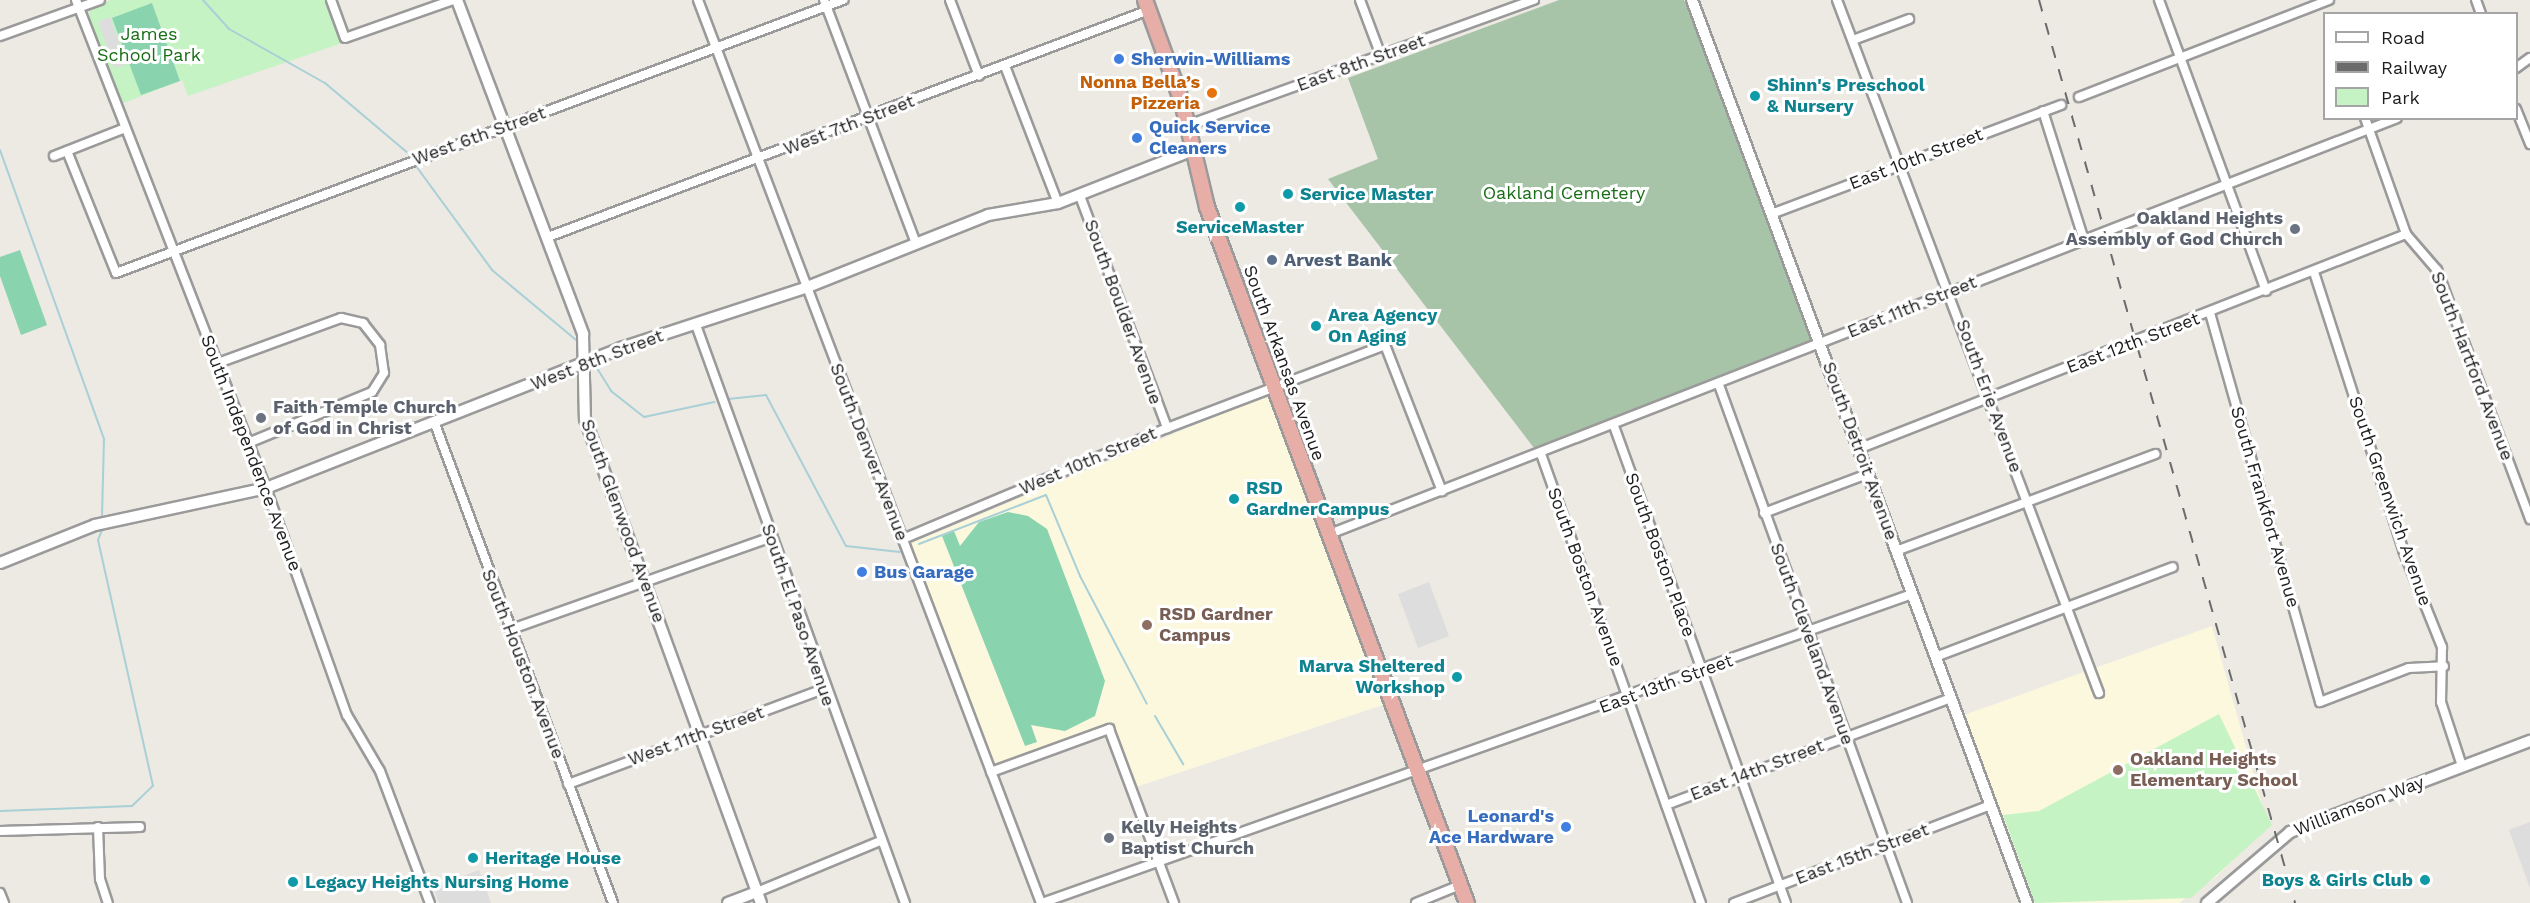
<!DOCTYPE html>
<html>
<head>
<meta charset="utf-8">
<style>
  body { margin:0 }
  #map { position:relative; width:2530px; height:903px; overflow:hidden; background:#ede9e3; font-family:"Work Sans",sans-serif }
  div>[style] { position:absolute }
  .education>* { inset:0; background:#fbf8de }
  .cemetery>* { inset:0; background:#a7c3a8 }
  .park>* { inset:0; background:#c6f3c4 }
  .pitch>* { inset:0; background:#8ad3af }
  .parking>* { inset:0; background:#ddd }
  .stream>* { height:2px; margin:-1px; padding:0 1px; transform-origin:1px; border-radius:1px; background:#a8d0d6 }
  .roads { filter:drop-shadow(2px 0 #9a9a9a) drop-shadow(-2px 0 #9a9a9a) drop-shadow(0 2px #9a9a9a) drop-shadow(0 -2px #9a9a9a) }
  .minor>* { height:8px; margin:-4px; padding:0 4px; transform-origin:4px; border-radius:4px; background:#fff }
  .tertiary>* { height:10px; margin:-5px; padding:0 5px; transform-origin:5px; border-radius:5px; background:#fff }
  .trunk>* { height:14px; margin:-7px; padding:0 7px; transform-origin:7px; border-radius:7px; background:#e6aea6 }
  .rail>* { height:2px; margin-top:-1px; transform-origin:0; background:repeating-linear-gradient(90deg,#6b6b6b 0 12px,transparent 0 24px) }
  .dots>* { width:16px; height:16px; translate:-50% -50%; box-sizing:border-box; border:3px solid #fff; border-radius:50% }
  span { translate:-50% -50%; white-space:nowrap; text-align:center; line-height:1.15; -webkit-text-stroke:6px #fff; paint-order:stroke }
  .park-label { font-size:18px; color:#196e17 }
  .shop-label { font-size:18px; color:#366cbe; font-weight:700 }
  .left { translate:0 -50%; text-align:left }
  .right { translate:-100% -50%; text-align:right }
  .street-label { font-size:18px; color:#1d1d1d }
  .food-label { font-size:18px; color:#c56008; font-weight:700 }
  .culture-label { font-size:18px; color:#0d838f; font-weight:700 }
  .worship-label { font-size:18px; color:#5b616d; font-weight:700 }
  .service-label { font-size:18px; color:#4e5e75; font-weight:700 }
  .education-label { font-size:18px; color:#785e54; font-weight:700 }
  .legend { position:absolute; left:2323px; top:12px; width:195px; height:108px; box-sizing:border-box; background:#fff; border:2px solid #a5a5a5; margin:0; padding:8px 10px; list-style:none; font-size:18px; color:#1d1d1d }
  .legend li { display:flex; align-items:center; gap:12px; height:30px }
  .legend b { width:30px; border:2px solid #a5a5a5 }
</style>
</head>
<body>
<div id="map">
  <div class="education">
    <i style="clip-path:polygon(1269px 394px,1383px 705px,1136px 787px,1111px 725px,994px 767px,909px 544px)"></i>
    <i style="clip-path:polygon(2212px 626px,2268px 825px,2217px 876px,2179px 903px,2033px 903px,1964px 715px)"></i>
  </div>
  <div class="cemetery">
    <i style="clip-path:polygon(1559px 0,1684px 0,1814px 341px,1698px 394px,1534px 448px,1328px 179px,1378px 159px,1348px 78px)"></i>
  </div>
  <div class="park">
    <i style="clip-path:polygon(111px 0,325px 0,342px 43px,188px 96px,182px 80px,121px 104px,89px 16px,89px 8px)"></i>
    <i style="clip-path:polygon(2219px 714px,2272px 825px,2191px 898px,2035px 903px,2003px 815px,2039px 811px)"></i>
  </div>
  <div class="pitch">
    <i style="clip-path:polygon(152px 3px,180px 81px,141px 95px,112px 18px)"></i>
    <i style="clip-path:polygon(20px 250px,47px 325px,21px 335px,0 276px,0 257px)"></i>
    <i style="clip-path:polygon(1008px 512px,1028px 516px,1047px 529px,1105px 681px,1095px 716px,1065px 731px,1031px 725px,1037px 742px,1025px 746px,942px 536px,954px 531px,960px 546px,979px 522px)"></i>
  </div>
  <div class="parking">
    <i style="clip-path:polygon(110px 17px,127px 64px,114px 68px,98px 22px)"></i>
    <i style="clip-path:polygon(1429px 582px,1449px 636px,1418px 648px,1398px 594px)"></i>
    <i style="clip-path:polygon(2530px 822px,2530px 888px,2509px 830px)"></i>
    <i style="clip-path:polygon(479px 870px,491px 903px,439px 903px,433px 887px)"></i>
  </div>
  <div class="stream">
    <i style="left:203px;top:0;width:39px;rotate:48deg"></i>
    <i style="left:229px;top:29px;width:110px;rotate:29.4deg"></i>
    <i style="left:325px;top:83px;width:110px;rotate:40.2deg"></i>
    <i style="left:0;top:150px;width:307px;rotate:70.2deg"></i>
    <i style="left:104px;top:439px;width:77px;rotate:91.5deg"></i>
    <i style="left:416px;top:166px;width:129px;rotate:53.8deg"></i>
    <i style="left:492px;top:270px;width:109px;rotate:39.8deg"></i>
    <i style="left:595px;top:365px;width:31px;rotate:58deg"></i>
    <i style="left:611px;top:391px;width:42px;rotate:38.2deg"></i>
    <i style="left:644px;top:417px;width:72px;rotate:-12.1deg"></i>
    <i style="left:728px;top:399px;width:38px;rotate:-6deg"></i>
    <i style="left:766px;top:395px;width:171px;rotate:62.1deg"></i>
    <i style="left:846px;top:546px;width:54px;rotate:6.3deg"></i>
    <i style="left:919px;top:544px;width:136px;rotate:-21.1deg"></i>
    <i style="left:1046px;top:495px;width:88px;rotate:67.2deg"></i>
    <i style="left:1080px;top:576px;width:144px;rotate:62.4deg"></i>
    <i style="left:1155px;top:716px;width:56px;rotate:59.7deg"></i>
    <i style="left:0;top:811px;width:132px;rotate:-2.2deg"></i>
    <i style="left:132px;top:806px;width:29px;rotate:-44deg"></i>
    <i style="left:153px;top:786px;width:252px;rotate:-102.6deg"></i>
    <i style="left:98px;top:540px;width:11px;rotate:-68deg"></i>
  </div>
  <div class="roads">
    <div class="minor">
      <i style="left:76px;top:0;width:524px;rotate:68.73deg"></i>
      <i style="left:266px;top:488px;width:241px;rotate:70.4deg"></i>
      <i style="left:347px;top:715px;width:65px;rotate:59.5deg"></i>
      <i style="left:380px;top:771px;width:141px;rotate:69.3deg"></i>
      <i style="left:331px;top:0;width:40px;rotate:69.8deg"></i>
      <i style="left:345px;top:38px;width:114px;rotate:-19.4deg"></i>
      <i style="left:698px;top:0;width:966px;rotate:69.2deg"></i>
      <i style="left:824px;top:0;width:261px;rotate:69.3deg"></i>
      <i style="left:950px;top:0;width:81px;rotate:69.1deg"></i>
      <i style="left:1360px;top:0;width:60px;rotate:69.4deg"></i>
      <i style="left:1837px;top:0;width:741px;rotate:69.29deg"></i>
      <i style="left:2159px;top:0;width:310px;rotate:69.8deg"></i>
      <i style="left:2476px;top:0;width:15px;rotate:70deg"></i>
      <i style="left:0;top:36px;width:106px;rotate:-19.8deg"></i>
      <i style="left:1853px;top:40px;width:60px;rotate:-20.6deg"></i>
      <i style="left:1005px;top:66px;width:147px;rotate:68.9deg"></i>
      <i style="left:2516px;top:68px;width:17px;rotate:-36deg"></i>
      <i style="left:2079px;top:97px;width:268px;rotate:-21.2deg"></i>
      <i style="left:2516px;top:109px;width:38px;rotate:68deg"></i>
      <i style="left:2043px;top:111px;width:135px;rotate:72.4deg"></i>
      <i style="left:2365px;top:118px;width:123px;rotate:70.5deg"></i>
      <i style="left:2406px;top:234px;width:48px;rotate:49.3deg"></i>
      <i style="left:2437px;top:270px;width:266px;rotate:69.5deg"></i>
      <i style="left:1188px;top:125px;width:368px;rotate:-19.9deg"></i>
      <i style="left:67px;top:151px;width:131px;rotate:68.1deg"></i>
      <i style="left:116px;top:273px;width:777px;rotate:-20.58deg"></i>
      <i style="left:54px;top:156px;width:76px;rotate:-21.5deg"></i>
      <i style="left:1080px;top:196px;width:248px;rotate:69.4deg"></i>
      <i style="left:1771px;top:214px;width:310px;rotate:-20.6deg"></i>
      <i style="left:548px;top:237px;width:642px;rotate:-20.69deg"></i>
      <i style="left:2314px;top:272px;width:292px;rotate:72.2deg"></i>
      <i style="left:2403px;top:550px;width:105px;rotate:68.1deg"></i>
      <i style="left:2442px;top:647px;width:55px;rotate:91deg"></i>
      <i style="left:2441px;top:702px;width:67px;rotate:71.8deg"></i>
      <i style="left:2210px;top:313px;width:404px;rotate:74.2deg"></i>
      <i style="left:2320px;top:702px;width:95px;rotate:-20.9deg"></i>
      <i style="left:2409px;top:668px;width:35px;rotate:-3deg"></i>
      <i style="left:696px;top:325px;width:615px;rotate:70.12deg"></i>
      <i style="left:218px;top:363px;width:131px;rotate:-20.1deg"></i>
      <i style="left:341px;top:318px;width:23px;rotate:13deg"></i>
      <i style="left:363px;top:323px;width:28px;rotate:52deg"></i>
      <i style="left:380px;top:345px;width:28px;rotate:82deg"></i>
      <i style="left:384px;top:373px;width:22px;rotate:122deg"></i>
      <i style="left:372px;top:392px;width:134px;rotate:157.6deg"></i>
      <i style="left:1719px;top:385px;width:551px;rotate:70.05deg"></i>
      <i style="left:435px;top:424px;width:511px;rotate:69.61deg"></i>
      <i style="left:1614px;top:426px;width:507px;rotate:70.17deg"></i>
      <i style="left:1858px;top:449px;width:589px;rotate:-21.42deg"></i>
      <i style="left:1541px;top:454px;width:477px;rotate:70.4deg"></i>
      <i style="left:1764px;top:513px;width:110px;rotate:-20.7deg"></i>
      <i style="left:1327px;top:535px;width:1148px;rotate:-21.29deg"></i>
      <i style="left:903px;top:539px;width:286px;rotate:-22.8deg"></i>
      <i style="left:1167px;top:428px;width:233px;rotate:-20.8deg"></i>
      <i style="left:1385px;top:345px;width:157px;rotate:68.7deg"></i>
      <i style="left:1896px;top:551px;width:277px;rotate:-20.5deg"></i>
      <i style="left:509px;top:630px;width:278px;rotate:-19.5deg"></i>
      <i style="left:1935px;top:657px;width:254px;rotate:-20.7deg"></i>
      <i style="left:991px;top:772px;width:126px;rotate:-20deg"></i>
      <i style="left:1109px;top:729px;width:186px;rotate:69.5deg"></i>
      <i style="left:568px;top:784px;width:272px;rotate:-20.4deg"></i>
      <i style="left:1666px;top:805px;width:303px;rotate:-20.6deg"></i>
      <i style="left:98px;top:827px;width:52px;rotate:87.8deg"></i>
      <i style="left:100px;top:879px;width:25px;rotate:72deg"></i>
      <i style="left:0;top:831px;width:140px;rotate:-1.6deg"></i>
      <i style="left:757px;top:892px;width:133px;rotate:-22.5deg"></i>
      <i style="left:0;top:893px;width:11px;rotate:68deg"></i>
      <i style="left:1042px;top:903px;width:923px;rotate:-19.55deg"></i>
      <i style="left:1416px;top:903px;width:48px;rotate:-22.2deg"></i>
      <i style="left:1734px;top:903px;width:274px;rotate:-20.9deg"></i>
    </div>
    <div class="tertiary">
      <i style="left:457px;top:0;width:357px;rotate:69.3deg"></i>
      <i style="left:583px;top:334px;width:85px;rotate:88.7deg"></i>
      <i style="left:585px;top:419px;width:515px;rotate:70.02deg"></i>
      <i style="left:1692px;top:0;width:963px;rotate:69.65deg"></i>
      <i style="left:0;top:563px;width:102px;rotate:-21.8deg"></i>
      <i style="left:95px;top:525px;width:175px;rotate:-12.2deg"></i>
      <i style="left:266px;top:488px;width:382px;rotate:-21.5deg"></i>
      <i style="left:621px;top:348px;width:194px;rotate:-18.1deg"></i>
      <i style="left:805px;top:288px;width:197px;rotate:-21.7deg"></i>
      <i style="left:988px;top:215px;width:71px;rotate:-9.7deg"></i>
      <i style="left:1058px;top:203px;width:145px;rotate:-21.4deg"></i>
      <i style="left:728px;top:903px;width:31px;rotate:-21deg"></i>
      <i style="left:2207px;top:903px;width:109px;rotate:-40.5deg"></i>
      <i style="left:2290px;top:832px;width:257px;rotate:-20.8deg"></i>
    </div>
    <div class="trunk">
      <i style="left:1145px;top:0;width:109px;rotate:70.1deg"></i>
      <i style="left:1182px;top:102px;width:108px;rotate:76.6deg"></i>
      <i style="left:1207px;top:207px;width:743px;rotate:69.52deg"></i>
    </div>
  </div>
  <div class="rail">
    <i style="left:2039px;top:0;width:939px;rotate:74.17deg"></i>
  </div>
  <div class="dots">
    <i style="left:1119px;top:59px;background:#3f7fe0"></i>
    <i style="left:1212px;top:93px;background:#e8710a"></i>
    <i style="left:1755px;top:96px;background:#0f9aa8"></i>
    <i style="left:1137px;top:138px;background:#3f7fe0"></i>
    <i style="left:1288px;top:194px;background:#0f9aa8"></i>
    <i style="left:1240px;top:207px;background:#0f9aa8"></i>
    <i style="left:2295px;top:229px;background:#6b7280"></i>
    <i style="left:1272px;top:260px;background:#5c6f8a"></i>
    <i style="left:1316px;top:326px;background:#0f9aa8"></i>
    <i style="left:261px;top:418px;background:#6b7280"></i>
    <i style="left:1234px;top:499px;background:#0f9aa8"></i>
    <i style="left:862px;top:572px;background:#3f7fe0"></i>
    <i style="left:1147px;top:625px;background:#8d6e63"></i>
    <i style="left:1457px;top:677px;background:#0f9aa8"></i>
    <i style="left:2118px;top:770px;background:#8d6e63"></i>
    <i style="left:1566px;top:827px;background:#3f7fe0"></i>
    <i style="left:1109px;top:838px;background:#6b7280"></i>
    <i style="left:473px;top:858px;background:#0f9aa8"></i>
    <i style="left:2425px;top:880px;background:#0f9aa8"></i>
    <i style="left:293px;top:882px;background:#0f9aa8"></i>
  </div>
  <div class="park-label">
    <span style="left:149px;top:45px">James<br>School Park</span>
    <span style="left:1564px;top:193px">Oakland Cemetery</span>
  </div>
  <div class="shop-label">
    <span class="left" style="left:1131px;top:59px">Sherwin-Williams</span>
    <span class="left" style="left:1149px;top:138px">Quick Service<br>Cleaners</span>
    <span class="left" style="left:874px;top:572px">Bus Garage</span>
    <span class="right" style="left:1554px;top:827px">Leonard's<br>Ace Hardware</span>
  </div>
  <div class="street-label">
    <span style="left:1361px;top:63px;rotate:-20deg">East 8th Street</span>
    <span style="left:849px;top:125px;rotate:-21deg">West 7th Street</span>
    <span style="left:479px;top:136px;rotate:-20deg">West 6th Street</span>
    <span style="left:1916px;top:159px;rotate:-21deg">East 10th Street</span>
    <span style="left:1912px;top:307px;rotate:-22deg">East 11th Street</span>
    <span style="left:1123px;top:312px;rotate:70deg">South Boulder Avenue</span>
    <span style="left:2133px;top:343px;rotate:-21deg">East 12th Street</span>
    <span style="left:597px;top:360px;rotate:-21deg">West 8th Street</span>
    <span style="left:1284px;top:363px;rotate:70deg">South Arkansas Avenue</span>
    <span style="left:2472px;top:366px;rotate:69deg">South Hartford Avenue</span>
    <span style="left:1989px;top:396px;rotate:70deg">South Erie Avenue</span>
    <span style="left:1860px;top:451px;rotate:70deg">South Detroit Avenue</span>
    <span style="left:869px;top:452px;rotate:69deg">South Denver Avenue</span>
    <span style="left:251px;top:453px;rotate:69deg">South Independence Avenue</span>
    <span style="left:1088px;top:461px;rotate:-23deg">West 10th Street</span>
    <span style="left:2390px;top:501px;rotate:71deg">South Greenwich Avenue</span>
    <span style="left:2265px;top:507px;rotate:74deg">South Frankfort Avenue</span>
    <span style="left:623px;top:521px;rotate:70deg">South Glenwood Avenue</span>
    <span style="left:1660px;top:555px;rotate:70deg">South Boston Place</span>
    <span style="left:1585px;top:577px;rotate:70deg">South Boston Avenue</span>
    <span style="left:798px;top:615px;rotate:71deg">South El Paso Avenue</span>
    <span style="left:1812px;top:644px;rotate:70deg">South Cleveland Avenue</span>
    <span style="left:523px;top:664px;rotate:69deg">South Houston Avenue</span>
    <span style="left:1666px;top:684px;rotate:-20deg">East 13th Street</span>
    <span style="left:696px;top:736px;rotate:-20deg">West 11th Street</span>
    <span style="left:1757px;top:770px;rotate:-21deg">East 14th Street</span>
    <span style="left:2359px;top:806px;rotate:-21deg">Williamson Way</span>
    <span style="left:1862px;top:854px;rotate:-21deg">East 15th Street</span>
  </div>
  <div class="food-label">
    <span class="right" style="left:1200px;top:93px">Nonna Bella’s<br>Pizzeria</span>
  </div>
  <div class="culture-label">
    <span class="left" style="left:1767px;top:96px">Shinn's Preschool<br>&amp; Nursery</span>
    <span class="left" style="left:1300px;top:194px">Service Master</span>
    <span style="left:1240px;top:227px">ServiceMaster</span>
    <span class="left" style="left:1328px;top:326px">Area Agency<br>On Aging</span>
    <span class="left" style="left:1246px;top:499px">RSD<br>GardnerCampus</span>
    <span class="right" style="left:1445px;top:677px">Marva Sheltered<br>Workshop</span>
    <span class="left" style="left:485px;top:858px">Heritage House</span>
    <span class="right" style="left:2413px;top:880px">Boys &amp; Girls Club</span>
    <span class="left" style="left:305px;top:882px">Legacy Heights Nursing Home</span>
  </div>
  <div class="worship-label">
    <span class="right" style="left:2283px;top:229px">Oakland Heights<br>Assembly of God Church</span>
    <span class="left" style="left:273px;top:418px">Faith Temple Church<br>of God in Christ</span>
    <span class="left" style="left:1121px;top:838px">Kelly Heights<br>Baptist Church</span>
  </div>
  <div class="service-label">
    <span class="left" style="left:1284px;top:260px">Arvest Bank</span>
  </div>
  <div class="education-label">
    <span class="left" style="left:1159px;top:625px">RSD Gardner<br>Campus</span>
    <span class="left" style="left:2130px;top:770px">Oakland Heights<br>Elementary School</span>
  </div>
  <ul class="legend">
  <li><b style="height:8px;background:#fff"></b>Road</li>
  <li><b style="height:8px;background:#6b6b6b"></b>Railway</li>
  <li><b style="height:16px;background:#c6f3c4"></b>Park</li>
  </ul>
</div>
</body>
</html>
